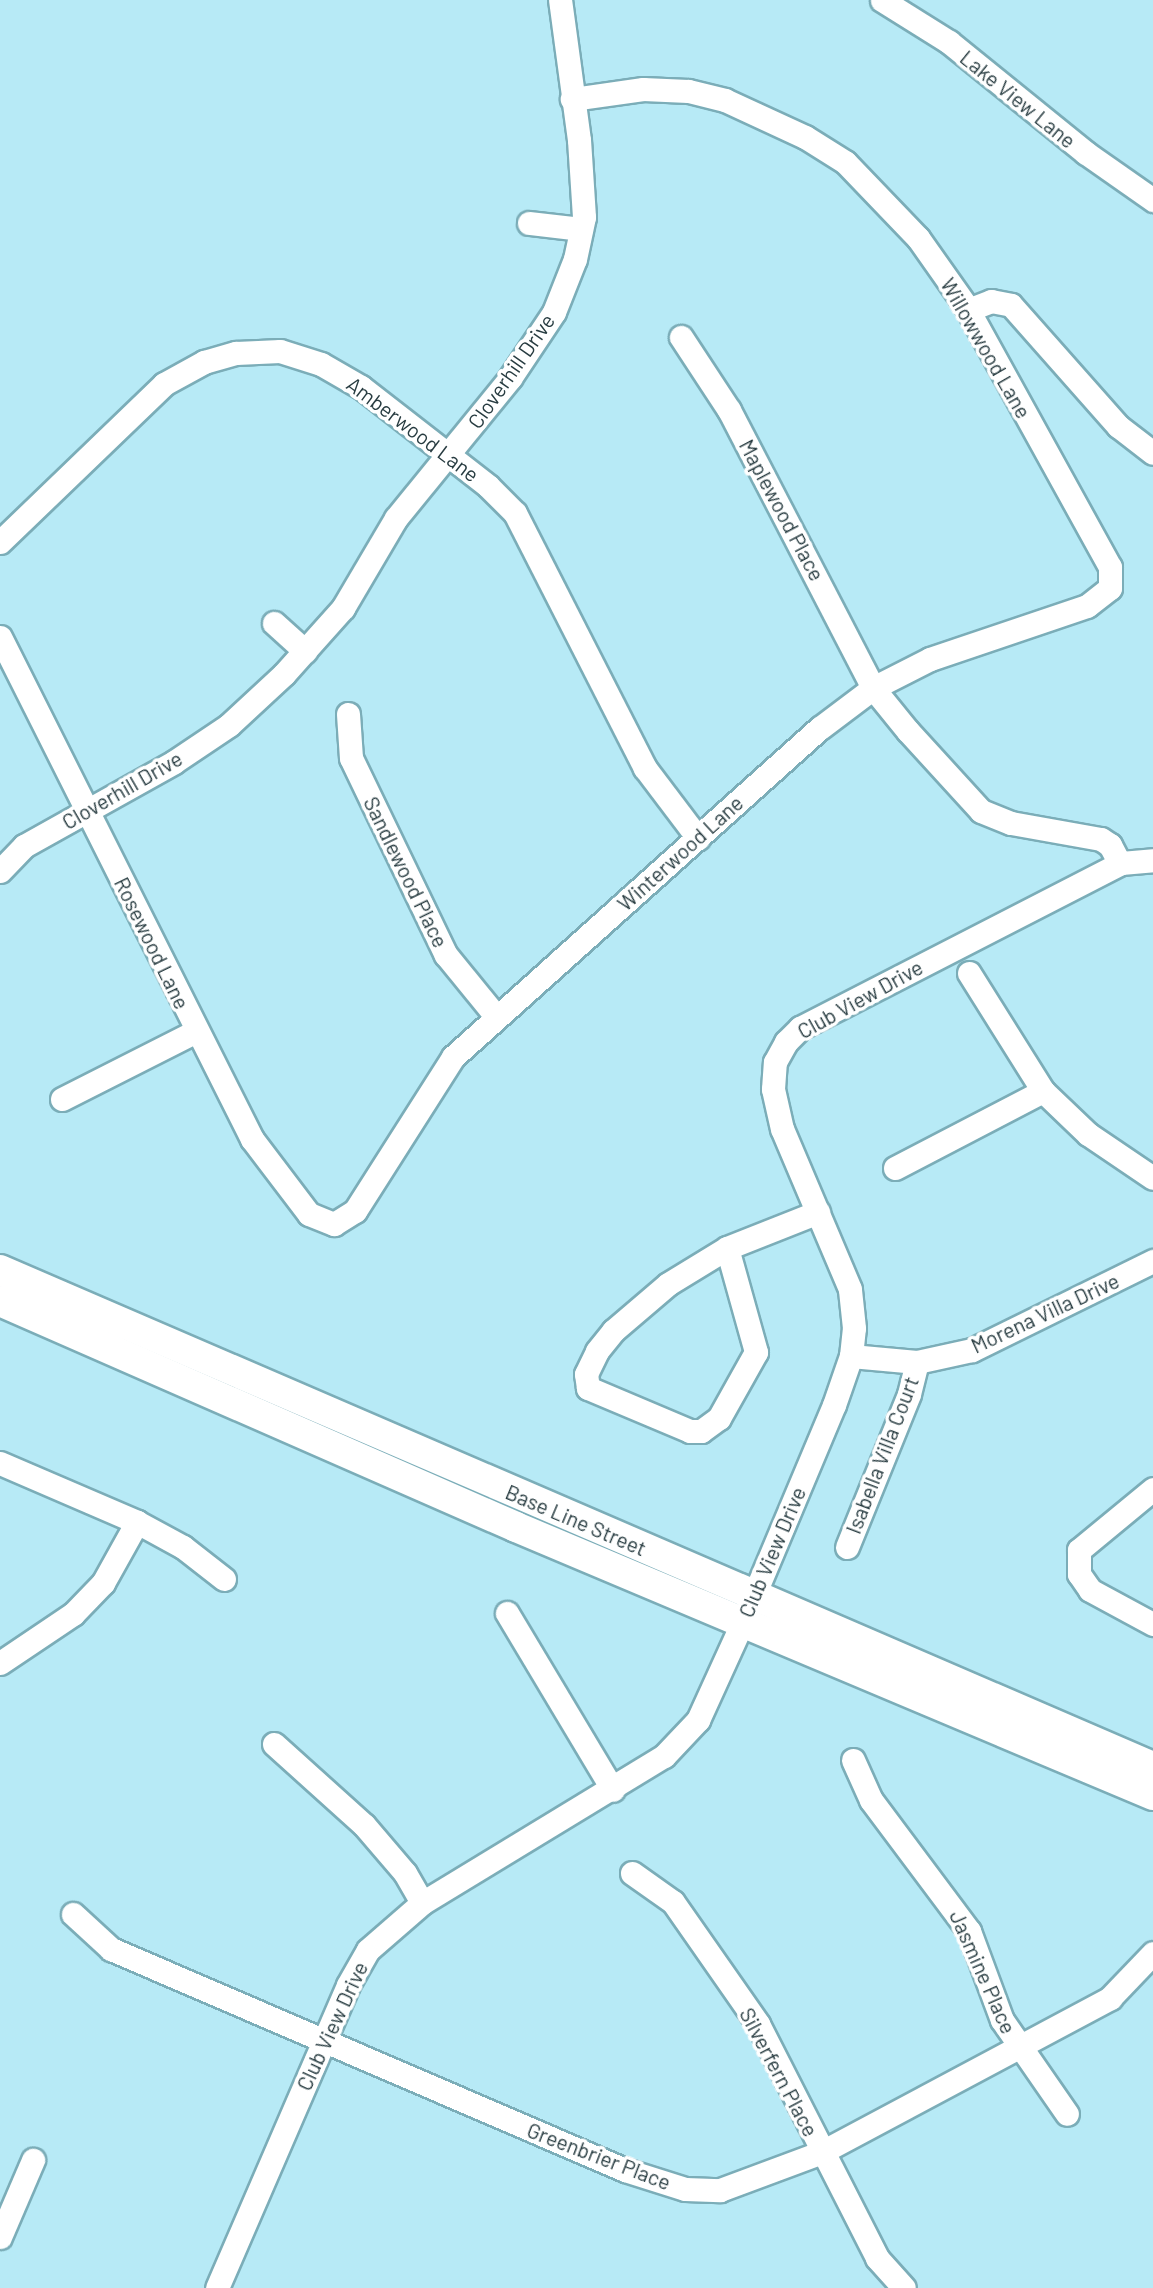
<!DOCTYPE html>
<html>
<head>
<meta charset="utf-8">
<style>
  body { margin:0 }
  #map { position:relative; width:1153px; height:2288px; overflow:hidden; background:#b7eaf6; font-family:Barlow,sans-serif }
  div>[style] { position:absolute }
  .roads { filter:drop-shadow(2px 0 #7badb8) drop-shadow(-2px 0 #7badb8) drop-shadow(0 2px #7badb8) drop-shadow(0 -2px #7badb8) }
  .minor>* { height:23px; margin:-11.5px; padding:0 11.5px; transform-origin:11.5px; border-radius:11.5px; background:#fff }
  .major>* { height:30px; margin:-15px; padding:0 15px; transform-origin:15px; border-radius:15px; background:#fff }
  span { translate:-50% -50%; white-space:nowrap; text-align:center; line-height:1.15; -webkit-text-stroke:7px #fff; paint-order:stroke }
  .street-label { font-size:21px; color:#283c41 }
</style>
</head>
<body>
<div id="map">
  <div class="roads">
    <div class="minor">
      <i style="left:882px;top:0;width:79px;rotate:32.1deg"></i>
      <i style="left:949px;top:42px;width:176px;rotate:39deg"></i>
      <i style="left:1086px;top:153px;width:82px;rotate:35deg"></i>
      <i style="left:529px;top:223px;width:52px;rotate:6.6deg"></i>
      <i style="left:968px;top:310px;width:25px;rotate:-21deg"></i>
      <i style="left:991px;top:301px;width:20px;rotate:11deg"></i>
      <i style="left:1011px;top:305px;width:162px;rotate:48.5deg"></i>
      <i style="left:1118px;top:426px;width:44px;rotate:37.6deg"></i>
      <i style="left:681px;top:337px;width:87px;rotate:56.7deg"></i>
      <i style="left:729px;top:410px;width:313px;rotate:62.6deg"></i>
      <i style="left:873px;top:688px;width:55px;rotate:50.9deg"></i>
      <i style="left:908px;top:731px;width:108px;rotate:47.6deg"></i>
      <i style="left:981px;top:811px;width:32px;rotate:22deg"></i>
      <i style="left:1011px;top:823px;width:91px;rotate:10.1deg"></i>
      <i style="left:1101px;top:839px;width:11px;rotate:34deg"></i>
      <i style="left:1110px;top:845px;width:21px;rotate:62deg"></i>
      <i style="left:0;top:542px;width:228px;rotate:-43.9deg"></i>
      <i style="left:164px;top:384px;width:46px;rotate:-28.8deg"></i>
      <i style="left:204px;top:362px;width:33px;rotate:-16deg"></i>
      <i style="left:236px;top:353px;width:44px;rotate:-2.6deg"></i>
      <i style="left:280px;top:351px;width:43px;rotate:17.6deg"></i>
      <i style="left:321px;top:364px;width:46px;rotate:29.9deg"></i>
      <i style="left:361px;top:387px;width:161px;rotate:37.9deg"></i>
      <i style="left:488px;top:486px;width:38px;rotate:45deg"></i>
      <i style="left:515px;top:513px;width:286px;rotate:63deg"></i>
      <i style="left:645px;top:768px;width:88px;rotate:52.9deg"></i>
      <i style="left:274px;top:623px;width:42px;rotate:42.1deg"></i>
      <i style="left:0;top:637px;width:562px;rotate:63.34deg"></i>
      <i style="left:252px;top:1139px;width:94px;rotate:52.8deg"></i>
      <i style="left:309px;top:1214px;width:27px;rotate:22deg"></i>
      <i style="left:334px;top:1224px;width:25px;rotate:-32deg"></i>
      <i style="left:355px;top:1211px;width:183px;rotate:-57.5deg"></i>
      <i style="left:453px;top:1057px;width:493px;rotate:-41.9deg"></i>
      <i style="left:820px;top:728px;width:66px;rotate:-37deg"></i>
      <i style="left:873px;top:688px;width:64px;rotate:-27deg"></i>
      <i style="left:930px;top:659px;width:166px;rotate:-18.7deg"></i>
      <i style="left:1087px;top:606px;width:29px;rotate:-38deg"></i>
      <i style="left:1110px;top:588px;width:21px;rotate:-90deg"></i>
      <i style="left:1110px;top:567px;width:298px;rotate:-118.9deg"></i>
      <i style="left:966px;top:306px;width:83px;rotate:-125.2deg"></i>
      <i style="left:918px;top:238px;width:105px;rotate:-133.8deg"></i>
      <i style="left:845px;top:162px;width:47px;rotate:-148deg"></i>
      <i style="left:805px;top:137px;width:88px;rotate:-155.2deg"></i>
      <i style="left:725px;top:100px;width:38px;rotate:-166deg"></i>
      <i style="left:688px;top:91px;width:45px;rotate:-177.5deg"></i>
      <i style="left:643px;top:89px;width:72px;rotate:172deg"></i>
      <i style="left:348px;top:714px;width:44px;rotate:86.1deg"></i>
      <i style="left:351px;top:758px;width:219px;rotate:64.3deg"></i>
      <i style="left:446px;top:955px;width:77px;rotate:50.8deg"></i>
      <i style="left:0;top:871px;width:35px;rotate:-46deg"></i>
      <i style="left:24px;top:846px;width:172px;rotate:-29.2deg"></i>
      <i style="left:174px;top:762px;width:66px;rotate:-33.9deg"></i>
      <i style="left:229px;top:725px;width:75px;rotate:-42.8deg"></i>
      <i style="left:284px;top:674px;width:89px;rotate:-48.2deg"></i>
      <i style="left:343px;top:608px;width:104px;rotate:-59.5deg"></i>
      <i style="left:396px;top:518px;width:181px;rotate:-50.8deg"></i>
      <i style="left:510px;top:378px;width:79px;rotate:-56.3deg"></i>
      <i style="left:554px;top:312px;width:57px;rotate:-68.4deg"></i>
      <i style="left:575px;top:259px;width:43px;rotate:-77.9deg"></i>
      <i style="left:584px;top:217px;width:77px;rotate:-93.7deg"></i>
      <i style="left:579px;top:140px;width:141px;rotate:-97.7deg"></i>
      <i style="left:969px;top:973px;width:139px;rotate:57.9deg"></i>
      <i style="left:1043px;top:1091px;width:62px;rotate:43.7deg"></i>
      <i style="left:1088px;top:1134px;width:78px;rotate:34.1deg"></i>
      <i style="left:62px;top:1099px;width:150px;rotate:-26.9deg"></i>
      <i style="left:895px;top:1168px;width:167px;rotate:-27.5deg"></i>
      <i style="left:727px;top:1248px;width:108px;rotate:74.4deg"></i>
      <i style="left:756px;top:1352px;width:76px;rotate:119.3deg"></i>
      <i style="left:719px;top:1418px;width:22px;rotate:144deg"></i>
      <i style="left:701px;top:1431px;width:11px;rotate:180deg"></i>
      <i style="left:690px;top:1431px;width:111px;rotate:-157.1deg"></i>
      <i style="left:588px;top:1388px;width:14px;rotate:-98deg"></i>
      <i style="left:586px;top:1374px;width:25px;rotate:-64deg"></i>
      <i style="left:597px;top:1351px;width:26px;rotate:-51deg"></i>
      <i style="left:613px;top:1331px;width:72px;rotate:-40.5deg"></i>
      <i style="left:668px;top:1284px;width:69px;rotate:-31.4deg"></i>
      <i style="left:727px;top:1248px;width:98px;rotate:-21.6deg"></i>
      <i style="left:851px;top:1356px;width:66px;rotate:5.2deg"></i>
      <i style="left:917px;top:1362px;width:56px;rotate:-12.3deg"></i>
      <i style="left:972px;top:1350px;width:202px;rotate:-26.2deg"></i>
      <i style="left:0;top:1463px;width:149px;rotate:23.3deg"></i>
      <i style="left:137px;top:1522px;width:52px;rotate:28.5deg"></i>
      <i style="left:183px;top:1547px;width:52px;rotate:38deg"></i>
      <i style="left:1153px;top:1489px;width:96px;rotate:140.5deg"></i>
      <i style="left:1079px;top:1550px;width:24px;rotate:90deg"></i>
      <i style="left:1079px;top:1574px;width:19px;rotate:55deg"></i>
      <i style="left:1090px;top:1590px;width:72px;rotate:28.4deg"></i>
      <i style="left:847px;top:1547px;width:165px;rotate:-67.9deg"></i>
      <i style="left:909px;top:1394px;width:33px;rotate:-76deg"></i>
      <i style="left:507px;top:1613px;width:206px;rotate:59.1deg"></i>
      <i style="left:0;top:1663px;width:88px;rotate:-33.9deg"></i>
      <i style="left:73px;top:1614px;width:43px;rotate:-45.9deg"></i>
      <i style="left:103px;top:1583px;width:70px;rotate:-60.9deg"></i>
      <i style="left:274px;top:1744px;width:121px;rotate:42deg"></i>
      <i style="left:364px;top:1825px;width:63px;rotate:49.5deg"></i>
      <i style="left:405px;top:1873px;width:34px;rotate:60deg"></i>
      <i style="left:853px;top:1760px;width:44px;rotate:65.8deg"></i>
      <i style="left:871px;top:1800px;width:164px;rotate:53.2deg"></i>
      <i style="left:969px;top:1931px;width:95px;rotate:69.7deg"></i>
      <i style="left:1002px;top:2020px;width:114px;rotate:55.3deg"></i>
      <i style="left:632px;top:1873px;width:50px;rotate:35.3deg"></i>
      <i style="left:673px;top:1902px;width:149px;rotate:55.1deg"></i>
      <i style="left:758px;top:2024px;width:263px;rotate:63deg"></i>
      <i style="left:877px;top:2258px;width:40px;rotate:48deg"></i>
      <i style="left:73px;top:1914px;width:52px;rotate:42.6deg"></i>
      <i style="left:111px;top:1949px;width:559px;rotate:23.27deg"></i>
      <i style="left:625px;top:2170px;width:63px;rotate:17.6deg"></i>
      <i style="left:685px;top:2189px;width:35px;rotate:2deg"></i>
      <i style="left:720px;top:2190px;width:109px;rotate:-20.4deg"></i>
      <i style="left:822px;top:2152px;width:327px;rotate:-28.1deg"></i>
      <i style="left:1110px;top:1998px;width:62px;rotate:-46.3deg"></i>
      <i style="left:0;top:2237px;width:84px;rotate:-66.8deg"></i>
      <i style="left:217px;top:2288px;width:330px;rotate:-66.6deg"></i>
      <i style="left:348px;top:1985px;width:40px;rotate:-60.3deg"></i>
      <i style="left:368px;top:1950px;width:72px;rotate:-41deg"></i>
      <i style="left:422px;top:1903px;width:283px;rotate:-31.3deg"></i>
      <i style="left:664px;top:1756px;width:50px;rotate:-46.6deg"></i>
      <i style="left:698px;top:1720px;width:111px;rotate:-65.5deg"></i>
      <i style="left:744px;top:1619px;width:232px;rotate:-67.2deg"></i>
      <i style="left:834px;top:1405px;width:52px;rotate:-70.9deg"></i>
      <i style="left:851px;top:1356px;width:28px;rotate:-84deg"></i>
      <i style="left:854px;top:1328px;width:39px;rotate:-96deg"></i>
      <i style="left:850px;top:1289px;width:174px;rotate:-113deg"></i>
      <i style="left:782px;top:1129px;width:41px;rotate:-102.7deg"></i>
      <i style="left:773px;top:1089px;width:27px;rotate:-86deg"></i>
      <i style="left:775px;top:1062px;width:23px;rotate:-61deg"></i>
      <i style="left:786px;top:1042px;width:20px;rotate:-45deg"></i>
      <i style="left:800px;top:1028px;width:361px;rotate:-27.2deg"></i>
      <i style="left:1121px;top:863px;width:32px;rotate:-5deg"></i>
    </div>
    <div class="major">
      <i style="left:0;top:1270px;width:1256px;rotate:23.32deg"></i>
      <i style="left:0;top:1301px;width:563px;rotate:23.65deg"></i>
      <i style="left:516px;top:1527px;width:691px;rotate:22.82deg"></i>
    </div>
  </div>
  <div class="street-label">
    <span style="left:1018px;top:99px;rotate:39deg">Lake View Lane</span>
    <span style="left:986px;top:348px;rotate:60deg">Willowwood Lane</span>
    <span style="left:511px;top:371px;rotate:-55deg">Cloverhill Drive</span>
    <span style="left:413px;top:429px;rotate:37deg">Amberwood Lane</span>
    <span style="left:782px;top:510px;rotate:62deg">Maplewood Place</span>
    <span style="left:122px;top:790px;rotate:-30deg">Cloverhill Drive</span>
    <span style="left:680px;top:853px;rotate:-42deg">Winterwood Lane</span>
    <span style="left:406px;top:872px;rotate:64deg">Sandlewood Place</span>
    <span style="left:152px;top:943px;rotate:64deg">Rosewood Lane</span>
    <span style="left:860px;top:999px;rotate:-29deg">Club View Drive</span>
    <span style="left:1045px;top:1313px;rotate:-25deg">Morena Villa Drive</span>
    <span style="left:882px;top:1455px;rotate:-69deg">Isabella Villa Court</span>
    <span style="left:576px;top:1520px;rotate:23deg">Base Line Street</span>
    <span style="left:772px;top:1552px;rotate:-67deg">Club View Drive</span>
    <span style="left:983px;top:1972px;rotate:66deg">Jasmine Place</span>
    <span style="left:332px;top:2026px;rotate:-65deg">Club View Drive</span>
    <span style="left:779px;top:2072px;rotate:62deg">Silverfern Place</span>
    <span style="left:599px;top:2156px;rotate:21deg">Greenbrier Place</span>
  </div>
</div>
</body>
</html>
